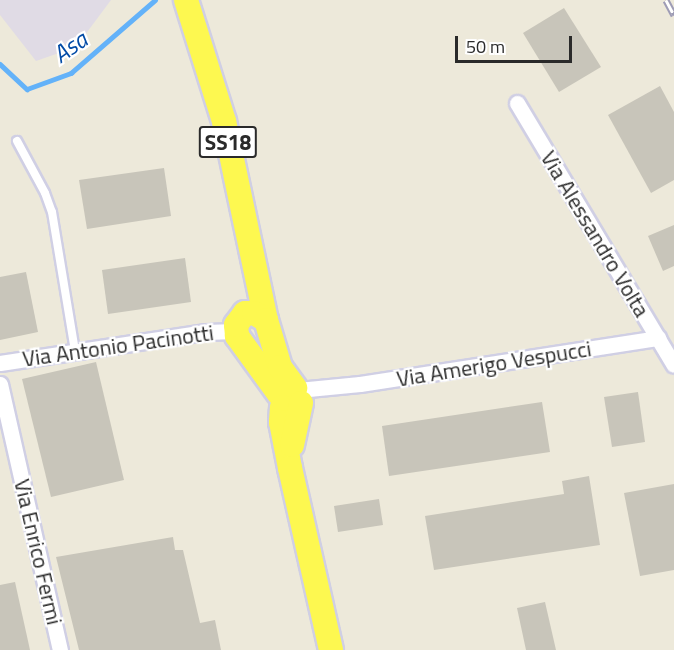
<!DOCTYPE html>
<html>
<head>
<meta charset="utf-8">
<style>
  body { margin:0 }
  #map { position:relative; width:674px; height:650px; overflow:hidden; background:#ede9da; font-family:"Titillium Web",sans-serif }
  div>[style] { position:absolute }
  .industrial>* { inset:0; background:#e0dbe5 }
  .stream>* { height:4.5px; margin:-2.25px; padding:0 2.25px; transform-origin:2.25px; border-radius:2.25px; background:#63b2f9 }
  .building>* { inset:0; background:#c8c5ba }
  .roads { filter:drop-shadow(2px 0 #d0cfe4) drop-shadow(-2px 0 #d0cfe4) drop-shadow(0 2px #d0cfe4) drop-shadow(0 -2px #d0cfe4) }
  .service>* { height:8px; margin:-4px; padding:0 4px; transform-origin:4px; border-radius:4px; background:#fff }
  .minor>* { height:15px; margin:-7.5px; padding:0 7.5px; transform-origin:7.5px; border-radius:7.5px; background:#fff }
  .primary>* { height:24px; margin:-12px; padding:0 12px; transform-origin:12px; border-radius:12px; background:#fdf850 }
  .rail>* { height:7px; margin-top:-3.5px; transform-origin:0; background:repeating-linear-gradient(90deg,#fff 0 14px,#9e9cb6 0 28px); box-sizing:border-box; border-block:2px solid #9e9cb6 }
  span { translate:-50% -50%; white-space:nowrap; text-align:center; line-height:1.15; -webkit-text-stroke:4.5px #fff; paint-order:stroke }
  .shield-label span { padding:2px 4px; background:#fff; border:2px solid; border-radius:4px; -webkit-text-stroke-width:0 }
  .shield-label { font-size:21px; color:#2a2a2a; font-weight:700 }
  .street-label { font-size:22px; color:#2a2a2a }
  .water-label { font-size:24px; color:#024ba6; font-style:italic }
  .scale { position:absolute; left:455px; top:36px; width:117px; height:27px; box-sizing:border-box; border:3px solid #2a2a2a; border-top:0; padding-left:8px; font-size:18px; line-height:21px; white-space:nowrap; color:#2a2a2a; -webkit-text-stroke:4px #fff; paint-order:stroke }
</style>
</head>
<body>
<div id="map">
  <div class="industrial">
    <i style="clip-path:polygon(0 0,111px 0,76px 47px,36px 61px,0 15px)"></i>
  </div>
  <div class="stream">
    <i style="left:0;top:64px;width:37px;rotate:43deg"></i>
    <i style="left:27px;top:89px;width:47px;rotate:-20deg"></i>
    <i style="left:71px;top:73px;width:111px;rotate:-41deg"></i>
  </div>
  <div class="building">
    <i style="clip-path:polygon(564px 8px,601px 67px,559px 92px,523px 33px)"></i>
    <i style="clip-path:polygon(660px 86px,674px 112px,674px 180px,651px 193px,608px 115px)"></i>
    <i style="clip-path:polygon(164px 168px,171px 216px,87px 229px,79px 180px)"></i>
    <i style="clip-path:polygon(674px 225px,674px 266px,663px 271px,648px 236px)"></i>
    <i style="clip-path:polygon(185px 258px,191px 302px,108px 314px,102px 270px)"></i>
    <i style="clip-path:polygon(26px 272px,38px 332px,0 340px,0 277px)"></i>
    <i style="clip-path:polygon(96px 362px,124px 480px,51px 497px,22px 379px)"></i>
    <i style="clip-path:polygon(638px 392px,645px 442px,612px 447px,604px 397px)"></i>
    <i style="clip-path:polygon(542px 402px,550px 452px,389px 476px,382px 426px)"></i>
    <i style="clip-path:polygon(589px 476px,600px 545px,434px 570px,425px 516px,564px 494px,562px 481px)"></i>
    <i style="clip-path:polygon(674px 484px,674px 570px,640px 576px,624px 493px)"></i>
    <i style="clip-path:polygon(379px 499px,383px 525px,338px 532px,334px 506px)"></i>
    <i style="clip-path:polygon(173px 537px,175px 550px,183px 550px,200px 623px,215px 620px,221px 650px,79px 650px,56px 557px)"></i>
    <i style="clip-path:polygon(15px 582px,30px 650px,0 650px,0 585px)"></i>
    <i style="clip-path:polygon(545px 602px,556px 650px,526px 650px,517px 608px)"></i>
  </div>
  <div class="roads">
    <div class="service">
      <i style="left:17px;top:141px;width:59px;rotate:61.7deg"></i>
      <i style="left:45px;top:193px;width:20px;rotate:70deg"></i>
      <i style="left:52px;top:212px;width:141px;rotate:80.6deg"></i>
    </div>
    <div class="minor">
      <i style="left:517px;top:103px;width:305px;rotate:59.1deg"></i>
      <i style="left:0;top:363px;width:208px;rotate:-8.6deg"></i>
      <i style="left:206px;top:332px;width:29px;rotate:-2deg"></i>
      <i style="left:0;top:384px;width:273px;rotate:77.3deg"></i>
      <i style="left:298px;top:390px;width:62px;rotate:-5.5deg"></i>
      <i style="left:360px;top:384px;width:302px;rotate:-8.8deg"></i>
    </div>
    <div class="primary">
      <i style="left:186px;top:0;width:127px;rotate:72.6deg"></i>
      <i style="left:224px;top:121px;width:203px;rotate:78.1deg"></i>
      <i style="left:279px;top:394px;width:72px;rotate:-125.9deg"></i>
      <i style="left:237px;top:336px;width:11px;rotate:-95deg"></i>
      <i style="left:236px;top:325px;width:15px;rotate:-53deg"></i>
      <i style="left:245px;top:313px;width:9px"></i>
      <i style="left:254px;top:313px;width:14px;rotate:30deg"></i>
      <i style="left:266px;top:320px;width:49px;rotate:73.4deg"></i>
      <i style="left:280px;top:367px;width:26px;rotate:54deg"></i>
      <i style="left:282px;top:407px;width:15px;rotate:94deg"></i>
      <i style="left:281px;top:422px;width:47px;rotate:78.9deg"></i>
      <i style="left:290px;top:468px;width:187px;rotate:77.3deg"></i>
      <i style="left:292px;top:445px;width:43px;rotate:-77.9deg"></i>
    </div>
  </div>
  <div class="rail">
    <i style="left:666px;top:0;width:17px;rotate:62deg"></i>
  </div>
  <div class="shield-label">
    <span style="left:228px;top:142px">SS18</span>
  </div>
  <div class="street-label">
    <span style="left:595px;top:234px;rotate:59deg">Via Alessandro Volta</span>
    <span style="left:118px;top:346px;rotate:-8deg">Via Antonio Pacinotti</span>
    <span style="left:494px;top:364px;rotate:-9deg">Via Amerigo Vespucci</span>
    <span style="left:38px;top:552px;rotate:77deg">Via Enrico Fermi</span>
  </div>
  <div class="water-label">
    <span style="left:70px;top:47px;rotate:-35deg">Asa</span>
  </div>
  <div class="scale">50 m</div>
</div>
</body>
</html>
